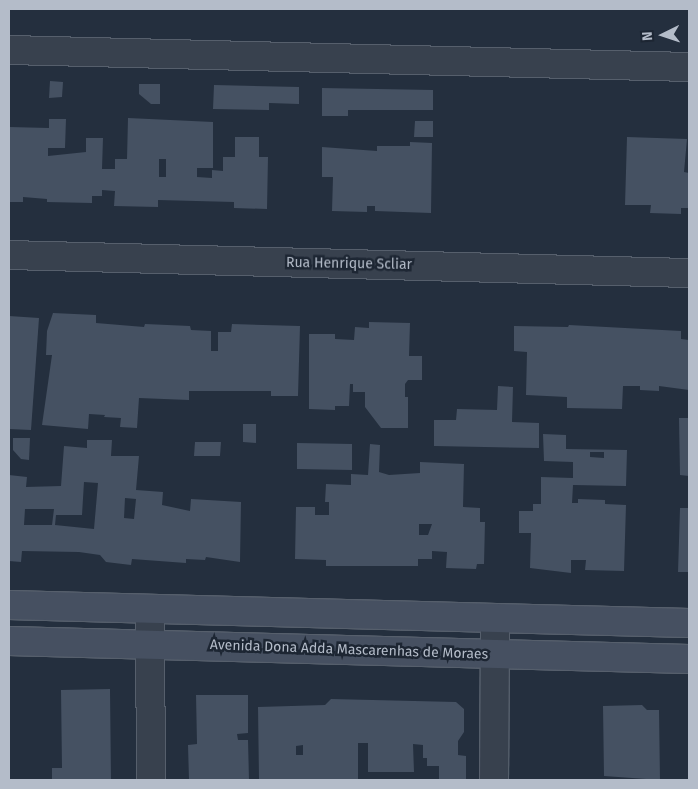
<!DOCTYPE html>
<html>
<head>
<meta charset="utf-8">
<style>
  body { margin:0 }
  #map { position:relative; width:698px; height:789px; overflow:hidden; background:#242f3e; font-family:"Fira Sans",sans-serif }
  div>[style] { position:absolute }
  .building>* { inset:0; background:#455162 }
  .roads { filter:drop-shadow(1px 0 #565f6c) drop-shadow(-1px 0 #565f6c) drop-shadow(0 1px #565f6c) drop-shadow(0 -1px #565f6c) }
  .street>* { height:28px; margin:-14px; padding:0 14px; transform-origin:14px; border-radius:14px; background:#38414e }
  .secondary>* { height:28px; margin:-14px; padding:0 14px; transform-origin:14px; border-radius:14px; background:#465061 }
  span { translate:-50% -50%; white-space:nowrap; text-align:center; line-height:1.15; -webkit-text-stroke:5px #1d2633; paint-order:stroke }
  .street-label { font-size:14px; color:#b4bcc9 }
  .frame { position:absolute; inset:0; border:10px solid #b4bcc9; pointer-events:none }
  .north { position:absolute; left:638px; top:10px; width:50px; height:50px; -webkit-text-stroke:4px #1d2633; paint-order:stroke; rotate:266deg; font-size:14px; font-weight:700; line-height:20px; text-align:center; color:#b4bcc9 }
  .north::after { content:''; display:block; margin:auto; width:18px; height:22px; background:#b4bcc9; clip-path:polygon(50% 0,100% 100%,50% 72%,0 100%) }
</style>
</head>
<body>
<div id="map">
  <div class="building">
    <i style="clip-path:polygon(50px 81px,63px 82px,62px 97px,49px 98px)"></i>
    <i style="clip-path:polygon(139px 84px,160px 84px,160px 104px,151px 104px,139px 94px)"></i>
    <i style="clip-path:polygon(214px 85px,299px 87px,299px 104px,269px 103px,269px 110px,213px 109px)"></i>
    <i style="clip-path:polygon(322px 88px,433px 90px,433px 110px,348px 110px,348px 116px,322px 116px)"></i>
    <i style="clip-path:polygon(evenodd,128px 118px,213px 122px,213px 168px,197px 168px,197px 177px,212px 178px,212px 170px,223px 171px,223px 157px,235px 157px,235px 137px,259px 137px,259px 157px,268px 157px,267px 209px,234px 208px,234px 202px,158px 200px,158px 207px,114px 206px,115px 191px,102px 190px,102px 196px,92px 196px,92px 203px,47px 202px,47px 199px,23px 197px,23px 202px,9px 202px,9px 127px,49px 128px,49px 119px,66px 119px,65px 148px,48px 148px,48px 156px,86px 152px,86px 138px,103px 138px,102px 169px,115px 169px,115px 159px,127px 159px,128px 118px,159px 159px,166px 159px,166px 177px,159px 177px,159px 159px)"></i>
    <i style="clip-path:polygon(415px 121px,433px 121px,433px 137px,414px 137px)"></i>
    <i style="clip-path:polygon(627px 137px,687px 139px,684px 172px,689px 173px,689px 208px,681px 208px,681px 214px,650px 213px,651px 205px,625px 205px)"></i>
    <i style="clip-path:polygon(410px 142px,432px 143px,431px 213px,375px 211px,375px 206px,367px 206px,367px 212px,332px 211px,333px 177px,322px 177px,322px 147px,377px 151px,377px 146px,410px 146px)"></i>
    <i style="clip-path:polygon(53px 313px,96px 315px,96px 323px,144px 327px,145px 324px,190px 326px,191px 330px,211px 331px,211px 351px,218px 351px,218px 332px,231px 332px,232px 324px,300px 326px,298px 396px,271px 396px,271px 391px,189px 391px,189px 400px,139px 398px,137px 428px,120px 427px,121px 418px,104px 417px,105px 415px,89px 414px,88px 429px,42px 425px,52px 355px,46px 355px,47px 331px)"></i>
    <i style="clip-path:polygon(9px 316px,39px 318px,31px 430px,9px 429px)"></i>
    <i style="clip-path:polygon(369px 322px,410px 323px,409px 356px,422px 356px,422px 380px,408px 380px,405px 384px,405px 397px,408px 397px,408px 428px,381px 428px,365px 407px,365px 392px,353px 392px,353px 384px,350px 384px,349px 406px,335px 406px,335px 410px,309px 409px,309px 334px,335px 334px,335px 339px,354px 340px,355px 327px,369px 328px)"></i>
    <i style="clip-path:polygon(569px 325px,681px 331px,681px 339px,689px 340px,689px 390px,659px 386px,659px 391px,640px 390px,640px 386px,623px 386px,622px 409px,567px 408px,567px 397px,526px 395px,527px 352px,514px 351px,514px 326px,568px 327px)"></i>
    <i style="clip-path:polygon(498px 386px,513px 387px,512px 422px,539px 423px,539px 448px,434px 446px,434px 420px,456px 420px,457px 409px,497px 410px)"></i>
    <i style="clip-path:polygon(679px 418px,689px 418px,689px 476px,680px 475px)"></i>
    <i style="clip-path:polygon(243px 424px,256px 424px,256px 443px,243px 442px)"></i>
    <i style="clip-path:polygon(evenodd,543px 434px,566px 435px,566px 449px,627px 450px,626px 486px,573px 485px,572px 503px,578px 503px,578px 499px,605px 500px,605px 504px,626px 505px,624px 571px,585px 570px,586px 560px,571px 560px,571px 573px,530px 568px,531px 533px,519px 533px,519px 511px,533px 511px,533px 504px,541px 504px,541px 477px,573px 478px,573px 462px,544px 461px,543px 434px,590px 452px,604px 452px,604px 458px,590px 457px,590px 452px)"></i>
    <i style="clip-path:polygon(13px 438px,30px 438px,29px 460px,21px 459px,13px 450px)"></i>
    <i style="clip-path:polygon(evenodd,87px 440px,112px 440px,111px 456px,139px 456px,136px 490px,163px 492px,162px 505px,190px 511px,191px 499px,241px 502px,240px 562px,206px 557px,205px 560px,186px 559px,186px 563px,132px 559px,131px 565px,106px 562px,100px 555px,79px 552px,22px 551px,21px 562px,9px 561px,9px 475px,27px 477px,26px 487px,61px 486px,64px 446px,87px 448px,87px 440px,84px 482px,98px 483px,94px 529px,55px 525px,56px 515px,82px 515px,84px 482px,87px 440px,125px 498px,136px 499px,134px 519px,124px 518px,125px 498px,87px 440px,25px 509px,54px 509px,52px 525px,24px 525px,25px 509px)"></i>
    <i style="clip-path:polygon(195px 442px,221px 442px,220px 456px,194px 456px)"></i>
    <i style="clip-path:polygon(297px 443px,352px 444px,352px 470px,297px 469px)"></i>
    <i style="clip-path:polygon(evenodd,370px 444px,380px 445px,379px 472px,389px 475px,420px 473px,420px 462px,464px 464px,463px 507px,480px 508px,480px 522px,485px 522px,484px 564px,477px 564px,476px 569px,446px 568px,447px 552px,432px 551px,432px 559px,418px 559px,418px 566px,326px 566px,326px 560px,295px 559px,296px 507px,315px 507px,315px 515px,329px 515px,329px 502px,325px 502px,326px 484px,351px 485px,351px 474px,368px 475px,370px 444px,419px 524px,432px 524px,428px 535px,419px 535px,419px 524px)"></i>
    <i style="clip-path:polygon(680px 508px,689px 508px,689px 572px,678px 572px)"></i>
    <i style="clip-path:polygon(110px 689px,111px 780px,52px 780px,52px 768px,62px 768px,61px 690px)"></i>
    <i style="clip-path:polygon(196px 695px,248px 695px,248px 733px,237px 734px,238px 740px,248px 740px,249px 780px,189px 780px,188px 745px,197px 744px)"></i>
    <i style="clip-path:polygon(evenodd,331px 699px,456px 702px,464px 709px,464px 732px,458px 741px,458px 755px,466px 756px,466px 780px,439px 780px,439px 766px,427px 766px,427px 758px,423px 758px,423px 745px,413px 744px,414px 772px,368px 772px,368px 743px,358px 743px,358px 780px,259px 779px,258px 707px,325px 705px,331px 699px,303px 745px,303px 755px,296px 755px,296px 746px,303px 745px)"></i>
    <i style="clip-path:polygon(642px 705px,647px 710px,659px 710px,660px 780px,604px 776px,603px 706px)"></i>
  </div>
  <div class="roads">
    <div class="street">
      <i style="left:9px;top:50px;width:680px;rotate:1.43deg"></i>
      <i style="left:9px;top:255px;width:680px;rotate:1.52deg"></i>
      <i style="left:150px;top:609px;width:171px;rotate:89.7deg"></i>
      <i style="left:494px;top:780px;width:162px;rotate:-89.6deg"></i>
    </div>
    <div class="secondary">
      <i style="left:9px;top:605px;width:680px;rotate:1.52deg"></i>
      <i style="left:9px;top:641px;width:680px;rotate:1.52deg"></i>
    </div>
  </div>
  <div class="street-label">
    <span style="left:349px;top:264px;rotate:1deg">Rua Henrique Scliar</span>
    <span style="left:349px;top:650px;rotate:2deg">Avenida Dona Adda Mascarenhas de Moraes</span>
  </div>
  <div class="frame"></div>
  <div class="north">N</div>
</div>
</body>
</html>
